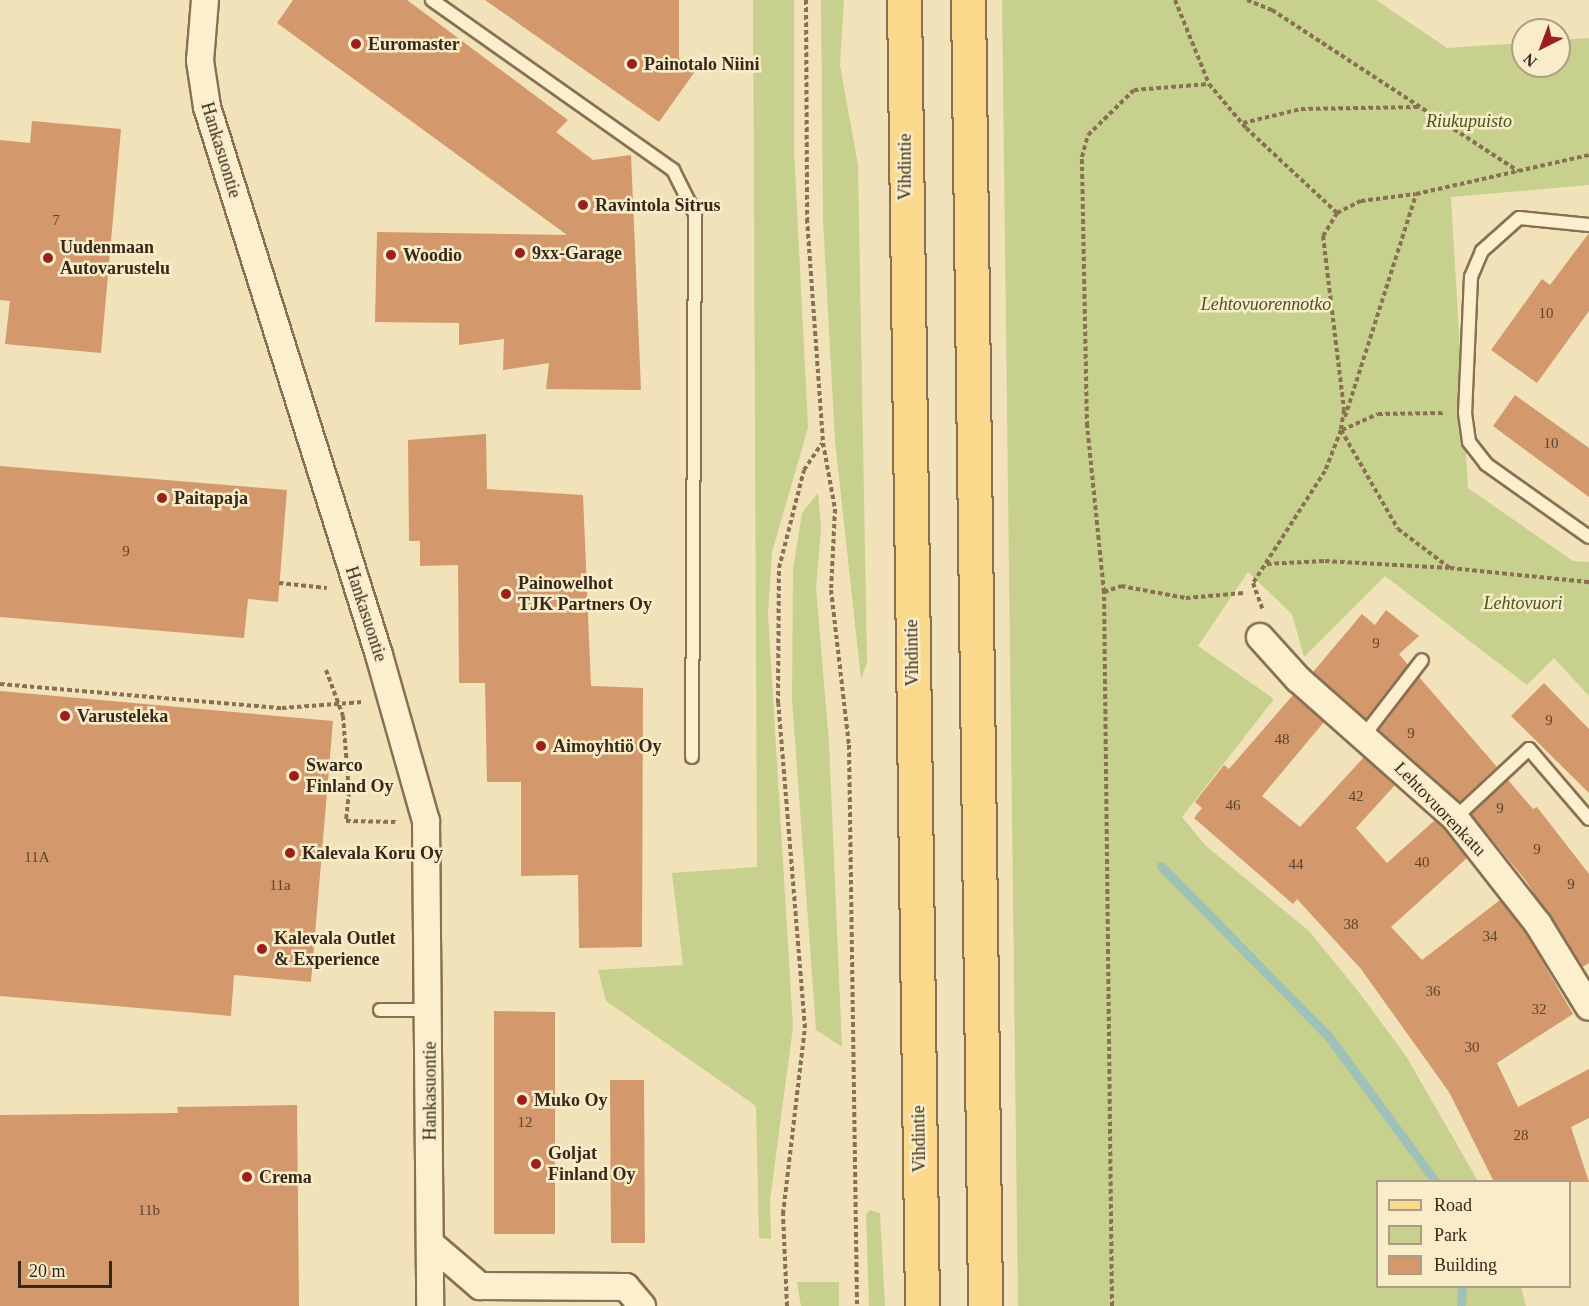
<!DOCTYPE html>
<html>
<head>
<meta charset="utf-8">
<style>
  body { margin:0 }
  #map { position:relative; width:1589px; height:1306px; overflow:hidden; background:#f1e2b9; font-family:"Times New Roman",serif }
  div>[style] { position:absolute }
  .green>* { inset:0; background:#c7d08d }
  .stream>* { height:9px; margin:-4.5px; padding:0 4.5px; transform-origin:4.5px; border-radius:4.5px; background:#9ec1b8 }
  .building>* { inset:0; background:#d3986b }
  .path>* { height:4px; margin-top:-2px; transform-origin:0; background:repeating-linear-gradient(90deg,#897052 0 4.5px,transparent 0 7.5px) }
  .roads { filter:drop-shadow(2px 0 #897052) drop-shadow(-2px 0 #897052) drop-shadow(0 2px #897052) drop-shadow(0 -2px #897052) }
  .service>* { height:12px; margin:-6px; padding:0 6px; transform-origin:6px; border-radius:6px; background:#fcefcd }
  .minor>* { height:26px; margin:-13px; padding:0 13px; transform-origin:13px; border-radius:13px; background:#fcefcd }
  .primary>* { height:33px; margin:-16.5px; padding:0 16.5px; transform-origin:16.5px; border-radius:16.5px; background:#fad98c }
  .dots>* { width:16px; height:16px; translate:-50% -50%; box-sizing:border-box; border:3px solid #f8ecc9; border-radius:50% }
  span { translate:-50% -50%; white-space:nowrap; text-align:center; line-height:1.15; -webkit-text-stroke:5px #f8ecc9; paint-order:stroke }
  .number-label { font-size:15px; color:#5d442e }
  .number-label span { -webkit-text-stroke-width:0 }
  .poi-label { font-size:18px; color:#362819; font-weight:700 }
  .left { translate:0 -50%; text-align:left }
  .park-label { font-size:18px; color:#46551e; font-style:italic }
  .street-label { font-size:18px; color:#362819 }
  .legend { position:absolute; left:1376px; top:1180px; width:195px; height:108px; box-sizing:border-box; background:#f8ecc9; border:2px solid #aa9e83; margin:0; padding:8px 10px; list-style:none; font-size:18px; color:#362819 }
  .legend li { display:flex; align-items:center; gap:12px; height:30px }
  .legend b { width:30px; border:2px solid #aa9e83 }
  .north { position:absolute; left:1511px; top:18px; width:60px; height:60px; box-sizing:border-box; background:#f8ecc9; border:2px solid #aa9e83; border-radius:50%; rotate:222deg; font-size:16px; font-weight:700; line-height:24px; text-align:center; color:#362819 }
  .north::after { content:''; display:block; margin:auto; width:21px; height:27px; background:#9d1f1d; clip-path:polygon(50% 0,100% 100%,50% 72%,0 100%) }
  .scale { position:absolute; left:18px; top:1261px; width:94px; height:27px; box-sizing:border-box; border:3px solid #362819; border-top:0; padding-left:8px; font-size:18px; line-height:21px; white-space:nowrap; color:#362819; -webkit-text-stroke:4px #f8ecc9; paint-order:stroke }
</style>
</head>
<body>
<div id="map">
  <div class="green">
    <i style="clip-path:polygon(753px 0,794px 0,794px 149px,808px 428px,772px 552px,768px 614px,793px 1027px,770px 1200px,771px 1239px,759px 1238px,756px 1106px,606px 1001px,598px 970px,683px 965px,672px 873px,757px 867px)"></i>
    <i style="clip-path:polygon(821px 0,844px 0,840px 65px,858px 165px,867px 663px,861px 679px,835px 441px,823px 220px)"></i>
    <i style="clip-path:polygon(1002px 0,1376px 0,1447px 48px,1523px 43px,1523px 66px,1559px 66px,1559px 40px,1589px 38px,1589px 185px,1451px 197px,1468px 488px,1573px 561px,1589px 562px,1589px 696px,1554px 658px,1527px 685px,1385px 576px,1304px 657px,1292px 614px,1248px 572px,1198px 646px,1274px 699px,1182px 817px,1206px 846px,1309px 931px,1361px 995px,1406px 1056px,1478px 1181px,1378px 1182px,1378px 1286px,1521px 1287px,1526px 1306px,1018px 1306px)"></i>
    <i style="clip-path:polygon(818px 493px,821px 528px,816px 588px,829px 742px,842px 1047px,816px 1030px,792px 699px,793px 570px,802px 513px)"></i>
    <i style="clip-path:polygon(870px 1210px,880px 1213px,885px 1306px,869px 1306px,866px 1214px)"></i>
    <i style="clip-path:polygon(797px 1282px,839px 1282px,839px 1306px,801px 1306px)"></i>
  </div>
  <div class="stream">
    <i style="left:1161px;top:866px;width:240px;rotate:45.5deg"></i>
    <i style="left:1329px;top:1037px;width:180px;rotate:53.6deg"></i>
    <i style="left:1461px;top:1306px;width:20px;rotate:-87deg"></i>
  </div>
  <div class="building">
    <i style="clip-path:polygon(293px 0,407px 0,568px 120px,556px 132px,593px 160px,631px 155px,641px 390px,546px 389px,549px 363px,503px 370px,504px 339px,459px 345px,459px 323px,375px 322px,377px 232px,567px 235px,277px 23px)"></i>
    <i style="clip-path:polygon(485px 0,679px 0,679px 58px,696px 70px,659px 122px)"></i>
    <i style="clip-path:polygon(32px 121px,121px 129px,101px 353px,5px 344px,10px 301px,0 300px,0 140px,30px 143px)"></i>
    <i style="clip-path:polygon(1589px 233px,1589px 311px,1537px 383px,1491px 350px,1542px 279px,1550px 285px)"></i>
    <i style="clip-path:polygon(1515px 395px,1589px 448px,1589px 497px,1493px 426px)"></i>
    <i style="clip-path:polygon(486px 434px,487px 489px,583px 495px,591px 686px,643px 688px,642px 947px,579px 948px,578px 875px,521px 876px,521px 782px,487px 782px,485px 683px,459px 683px,458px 565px,420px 566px,420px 541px,409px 541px,408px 440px)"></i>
    <i style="clip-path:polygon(0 466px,287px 490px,278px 602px,248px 599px,244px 638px,0 617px)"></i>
    <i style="clip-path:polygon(1386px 610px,1419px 636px,1399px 654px,1408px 665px,1366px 719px,1313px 672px,1362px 614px,1375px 625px)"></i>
    <i style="clip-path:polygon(1419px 677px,1497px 767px,1460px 802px,1378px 730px)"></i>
    <i style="clip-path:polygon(1544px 683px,1589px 729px,1589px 793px,1511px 716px)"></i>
    <i style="clip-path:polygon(0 691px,333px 721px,311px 982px,234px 975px,231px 1016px,0 996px)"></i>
    <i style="clip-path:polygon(1293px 695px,1324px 722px,1262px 796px,1300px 827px,1364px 757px,1395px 785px,1356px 828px,1387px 863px,1435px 820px,1444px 828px,1467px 858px,1391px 927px,1422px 960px,1500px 900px,1526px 933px,1573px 1014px,1497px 1063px,1518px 1107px,1589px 1069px,1589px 1118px,1571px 1127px,1589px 1182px,1494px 1182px,1449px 1092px,1361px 969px,1297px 899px,1293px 904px,1194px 818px,1202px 808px,1195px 802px,1224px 765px,1229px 769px)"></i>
    <i style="clip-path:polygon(1508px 780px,1533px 809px,1537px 807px,1589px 874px,1589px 963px,1582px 967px,1526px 881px,1471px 814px)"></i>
    <i style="clip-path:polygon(494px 1011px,555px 1012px,555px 1234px,494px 1234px)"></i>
    <i style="clip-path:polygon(610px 1080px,644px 1080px,645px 1243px,611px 1243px)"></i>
    <i style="clip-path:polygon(297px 1105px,299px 1306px,0 1306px,0 1115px,178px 1113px,177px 1107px)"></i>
  </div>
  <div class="path">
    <i style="left:806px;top:0;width:219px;rotate:89.7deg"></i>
    <i style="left:807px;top:219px;width:225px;rotate:85.9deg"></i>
    <i style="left:823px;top:443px;width:67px;rotate:79.7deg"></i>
    <i style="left:835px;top:509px;width:81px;rotate:92.8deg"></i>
    <i style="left:831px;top:590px;width:156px;rotate:83.4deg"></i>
    <i style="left:849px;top:745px;width:561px;rotate:89.18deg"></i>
    <i style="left:1175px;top:0;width:91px;rotate:68deg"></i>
    <i style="left:1209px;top:84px;width:57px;rotate:49.9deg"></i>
    <i style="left:1246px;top:128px;width:125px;rotate:43deg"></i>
    <i style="left:1337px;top:213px;width:27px;rotate:121deg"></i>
    <i style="left:1323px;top:236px;width:175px;rotate:83.1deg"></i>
    <i style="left:1344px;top:410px;width:20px;rotate:99deg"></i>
    <i style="left:1341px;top:430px;width:44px;rotate:111.3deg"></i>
    <i style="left:1325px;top:471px;width:133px;rotate:122.7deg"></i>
    <i style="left:1253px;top:583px;width:29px;rotate:70deg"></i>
    <i style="left:1247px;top:0;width:27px;rotate:22deg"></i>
    <i style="left:1272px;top:10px;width:294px;rotate:33.2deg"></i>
    <i style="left:1243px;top:123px;width:60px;rotate:-13.6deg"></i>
    <i style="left:1301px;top:109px;width:118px;rotate:-1deg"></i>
    <i style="left:1337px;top:213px;width:27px;rotate:-27deg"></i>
    <i style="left:1361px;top:201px;width:55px;rotate:-7.3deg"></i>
    <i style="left:1416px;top:194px;width:177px;rotate:-12.7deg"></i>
    <i style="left:1345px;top:417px;width:234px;rotate:-72.3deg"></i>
    <i style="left:1341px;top:430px;width:114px;rotate:60.1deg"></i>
    <i style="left:1398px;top:529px;width:65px;rotate:36.9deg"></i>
    <i style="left:1342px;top:430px;width:39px;rotate:-24deg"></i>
    <i style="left:1378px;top:414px;width:67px;rotate:-0.9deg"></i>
    <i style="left:1267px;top:564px;width:58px;rotate:-3deg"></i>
    <i style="left:1325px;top:561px;width:125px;rotate:3.2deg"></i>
    <i style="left:1450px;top:568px;width:140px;rotate:5.8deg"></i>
    <i style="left:279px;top:583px;width:48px;rotate:5.9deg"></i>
    <i style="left:1104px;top:592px;width:18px;rotate:-19deg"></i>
    <i style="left:1121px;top:586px;width:66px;rotate:10.5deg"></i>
    <i style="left:1186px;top:598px;width:58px;rotate:-4.9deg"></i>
    <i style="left:326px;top:670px;width:49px;rotate:69.7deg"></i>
    <i style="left:343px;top:716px;width:76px;rotate:85.5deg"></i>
    <i style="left:349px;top:792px;width:29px;rotate:96deg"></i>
    <i style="left:346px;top:821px;width:51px;rotate:1.1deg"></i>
    <i style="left:0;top:684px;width:283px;rotate:4.9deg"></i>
    <i style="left:282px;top:708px;width:81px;rotate:-4.2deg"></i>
    <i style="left:787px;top:1306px;width:92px;rotate:-92.5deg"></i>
    <i style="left:783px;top:1214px;width:187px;rotate:-83.3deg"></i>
    <i style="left:805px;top:1028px;width:326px;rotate:-94.7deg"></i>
    <i style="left:778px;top:703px;width:135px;rotate:-89.6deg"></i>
    <i style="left:779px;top:568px;width:101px;rotate:-75.7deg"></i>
    <i style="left:804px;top:470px;width:32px;rotate:-56deg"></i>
    <i style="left:1112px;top:1306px;width:714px;rotate:-90.64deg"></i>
    <i style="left:1104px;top:592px;width:167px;rotate:-95.8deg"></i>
    <i style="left:1087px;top:426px;width:269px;rotate:-91.1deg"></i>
    <i style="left:1082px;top:157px;width:23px;rotate:-75deg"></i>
    <i style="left:1088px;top:135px;width:64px;rotate:-44.4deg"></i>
    <i style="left:1134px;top:90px;width:75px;rotate:-4.6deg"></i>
  </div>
  <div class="roads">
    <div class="service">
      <i style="left:432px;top:0;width:295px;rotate:35.2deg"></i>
      <i style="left:673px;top:170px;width:49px;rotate:63.4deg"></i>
      <i style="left:695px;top:214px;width:543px;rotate:90.32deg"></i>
      <i style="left:1589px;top:225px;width:70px;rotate:-174.3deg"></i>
      <i style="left:1519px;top:218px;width:50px;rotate:138.3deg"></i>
      <i style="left:1482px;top:251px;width:28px;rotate:113deg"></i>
      <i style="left:1471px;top:277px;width:136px;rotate:92.5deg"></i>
      <i style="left:1465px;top:413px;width:29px;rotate:82deg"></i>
      <i style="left:1469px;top:442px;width:28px;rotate:52deg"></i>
      <i style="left:1486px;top:464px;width:126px;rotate:35.3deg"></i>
      <i style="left:1365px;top:734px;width:93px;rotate:-52.4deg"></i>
      <i style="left:1455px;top:818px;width:101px;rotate:-43deg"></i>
      <i style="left:1529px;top:749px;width:92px;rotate:49.4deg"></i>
      <i style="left:380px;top:1010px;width:50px"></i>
    </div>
    <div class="minor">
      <i style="left:205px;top:0;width:61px;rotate:94.7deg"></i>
      <i style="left:200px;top:61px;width:47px;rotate:81.3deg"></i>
      <i style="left:207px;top:107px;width:574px;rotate:72.57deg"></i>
      <i style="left:379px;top:655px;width:173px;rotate:74.2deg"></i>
      <i style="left:426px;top:821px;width:485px;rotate:89.5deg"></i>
      <i style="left:1260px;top:637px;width:57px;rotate:47.9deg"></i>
      <i style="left:1298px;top:679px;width:210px;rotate:41.5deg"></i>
      <i style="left:1455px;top:818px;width:135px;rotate:51.9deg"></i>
      <i style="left:1538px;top:924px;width:97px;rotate:58.4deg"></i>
      <i style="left:431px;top:1244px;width:65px;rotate:40.6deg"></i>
      <i style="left:480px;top:1286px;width:146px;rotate:0.4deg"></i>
      <i style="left:626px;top:1287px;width:25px;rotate:50deg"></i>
    </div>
    <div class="primary">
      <i style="left:904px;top:0;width:1306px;rotate:89.21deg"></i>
      <i style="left:968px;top:0;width:1306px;rotate:89.25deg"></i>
    </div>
  </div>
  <div class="dots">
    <i style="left:356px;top:44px;background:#9d1f1d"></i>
    <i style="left:632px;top:64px;background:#9d1f1d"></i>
    <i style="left:583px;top:205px;background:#9d1f1d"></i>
    <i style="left:520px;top:253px;background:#9d1f1d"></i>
    <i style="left:391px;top:255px;background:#9d1f1d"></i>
    <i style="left:48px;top:258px;background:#9d1f1d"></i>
    <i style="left:162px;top:498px;background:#9d1f1d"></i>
    <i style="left:506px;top:594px;background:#9d1f1d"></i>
    <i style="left:65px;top:716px;background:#9d1f1d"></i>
    <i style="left:541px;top:746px;background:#9d1f1d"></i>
    <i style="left:294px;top:776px;background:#9d1f1d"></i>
    <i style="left:290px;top:853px;background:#9d1f1d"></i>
    <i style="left:262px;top:949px;background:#9d1f1d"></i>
    <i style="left:522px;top:1100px;background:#9d1f1d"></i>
    <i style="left:536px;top:1164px;background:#9d1f1d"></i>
    <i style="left:247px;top:1177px;background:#9d1f1d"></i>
  </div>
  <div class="number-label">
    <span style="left:56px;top:221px">7</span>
    <span style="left:1546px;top:314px">10</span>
    <span style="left:1551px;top:444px">10</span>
    <span style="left:126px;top:552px">9</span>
    <span style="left:1376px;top:644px">9</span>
    <span style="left:1549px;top:721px">9</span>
    <span style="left:1411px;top:734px">9</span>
    <span style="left:1282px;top:740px">48</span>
    <span style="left:1356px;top:797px">42</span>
    <span style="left:1233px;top:806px">46</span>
    <span style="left:1500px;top:809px">9</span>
    <span style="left:1537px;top:850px">9</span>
    <span style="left:37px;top:858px">11A</span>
    <span style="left:1422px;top:863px">40</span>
    <span style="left:1296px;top:865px">44</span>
    <span style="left:1571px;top:885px">9</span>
    <span style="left:280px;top:886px">11a</span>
    <span style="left:1351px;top:925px">38</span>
    <span style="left:1490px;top:937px">34</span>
    <span style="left:1433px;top:992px">36</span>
    <span style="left:1539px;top:1010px">32</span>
    <span style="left:1472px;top:1048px">30</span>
    <span style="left:525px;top:1123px">12</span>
    <span style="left:1521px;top:1136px">28</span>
    <span style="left:149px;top:1211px">11b</span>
  </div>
  <div class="poi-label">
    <span class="left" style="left:368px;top:44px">Euromaster</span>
    <span class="left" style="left:644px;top:64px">Painotalo Niini</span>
    <span class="left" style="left:595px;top:205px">Ravintola Sitrus</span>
    <span class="left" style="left:60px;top:258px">Uudenmaan<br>Autovarustelu</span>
    <span class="left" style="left:532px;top:253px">9xx-Garage</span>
    <span class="left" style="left:403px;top:255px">Woodio</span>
    <span class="left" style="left:174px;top:498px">Paitapaja</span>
    <span class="left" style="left:518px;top:594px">Painowelhot<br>TJK Partners Oy</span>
    <span class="left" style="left:77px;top:716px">Varusteleka</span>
    <span class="left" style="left:553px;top:746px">Aimoyhtiö Oy</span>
    <span class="left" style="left:306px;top:776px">Swarco<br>Finland Oy</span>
    <span class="left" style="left:302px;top:853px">Kalevala Koru Oy</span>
    <span class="left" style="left:274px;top:949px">Kalevala Outlet<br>&amp; Experience</span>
    <span class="left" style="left:534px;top:1100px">Muko Oy</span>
    <span class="left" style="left:548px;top:1164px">Goljat<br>Finland Oy</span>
    <span class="left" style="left:259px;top:1177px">Crema</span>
  </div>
  <div class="park-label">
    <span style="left:1469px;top:121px">Riukupuisto</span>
    <span style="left:1266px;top:304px">Lehtovuorennotko</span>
    <span style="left:1523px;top:603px">Lehtovuori</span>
  </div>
  <div class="street-label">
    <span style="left:221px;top:150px;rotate:73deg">Hankasuontie</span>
    <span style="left:905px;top:167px;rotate:-90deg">Vihdintie</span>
    <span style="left:366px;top:614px;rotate:72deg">Hankasuontie</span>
    <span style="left:912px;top:653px;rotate:-91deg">Vihdintie</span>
    <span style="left:1440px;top:809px;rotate:46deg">Lehtovuorenkatu</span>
    <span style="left:430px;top:1091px;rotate:-90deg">Hankasuontie</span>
    <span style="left:919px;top:1139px;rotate:-91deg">Vihdintie</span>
  </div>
  <ul class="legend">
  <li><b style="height:8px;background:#fad98c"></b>Road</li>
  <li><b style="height:16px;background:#c7d08d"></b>Park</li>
  <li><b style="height:16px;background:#d3986b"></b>Building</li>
  </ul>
  <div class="north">N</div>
  <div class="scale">20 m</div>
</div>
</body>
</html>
